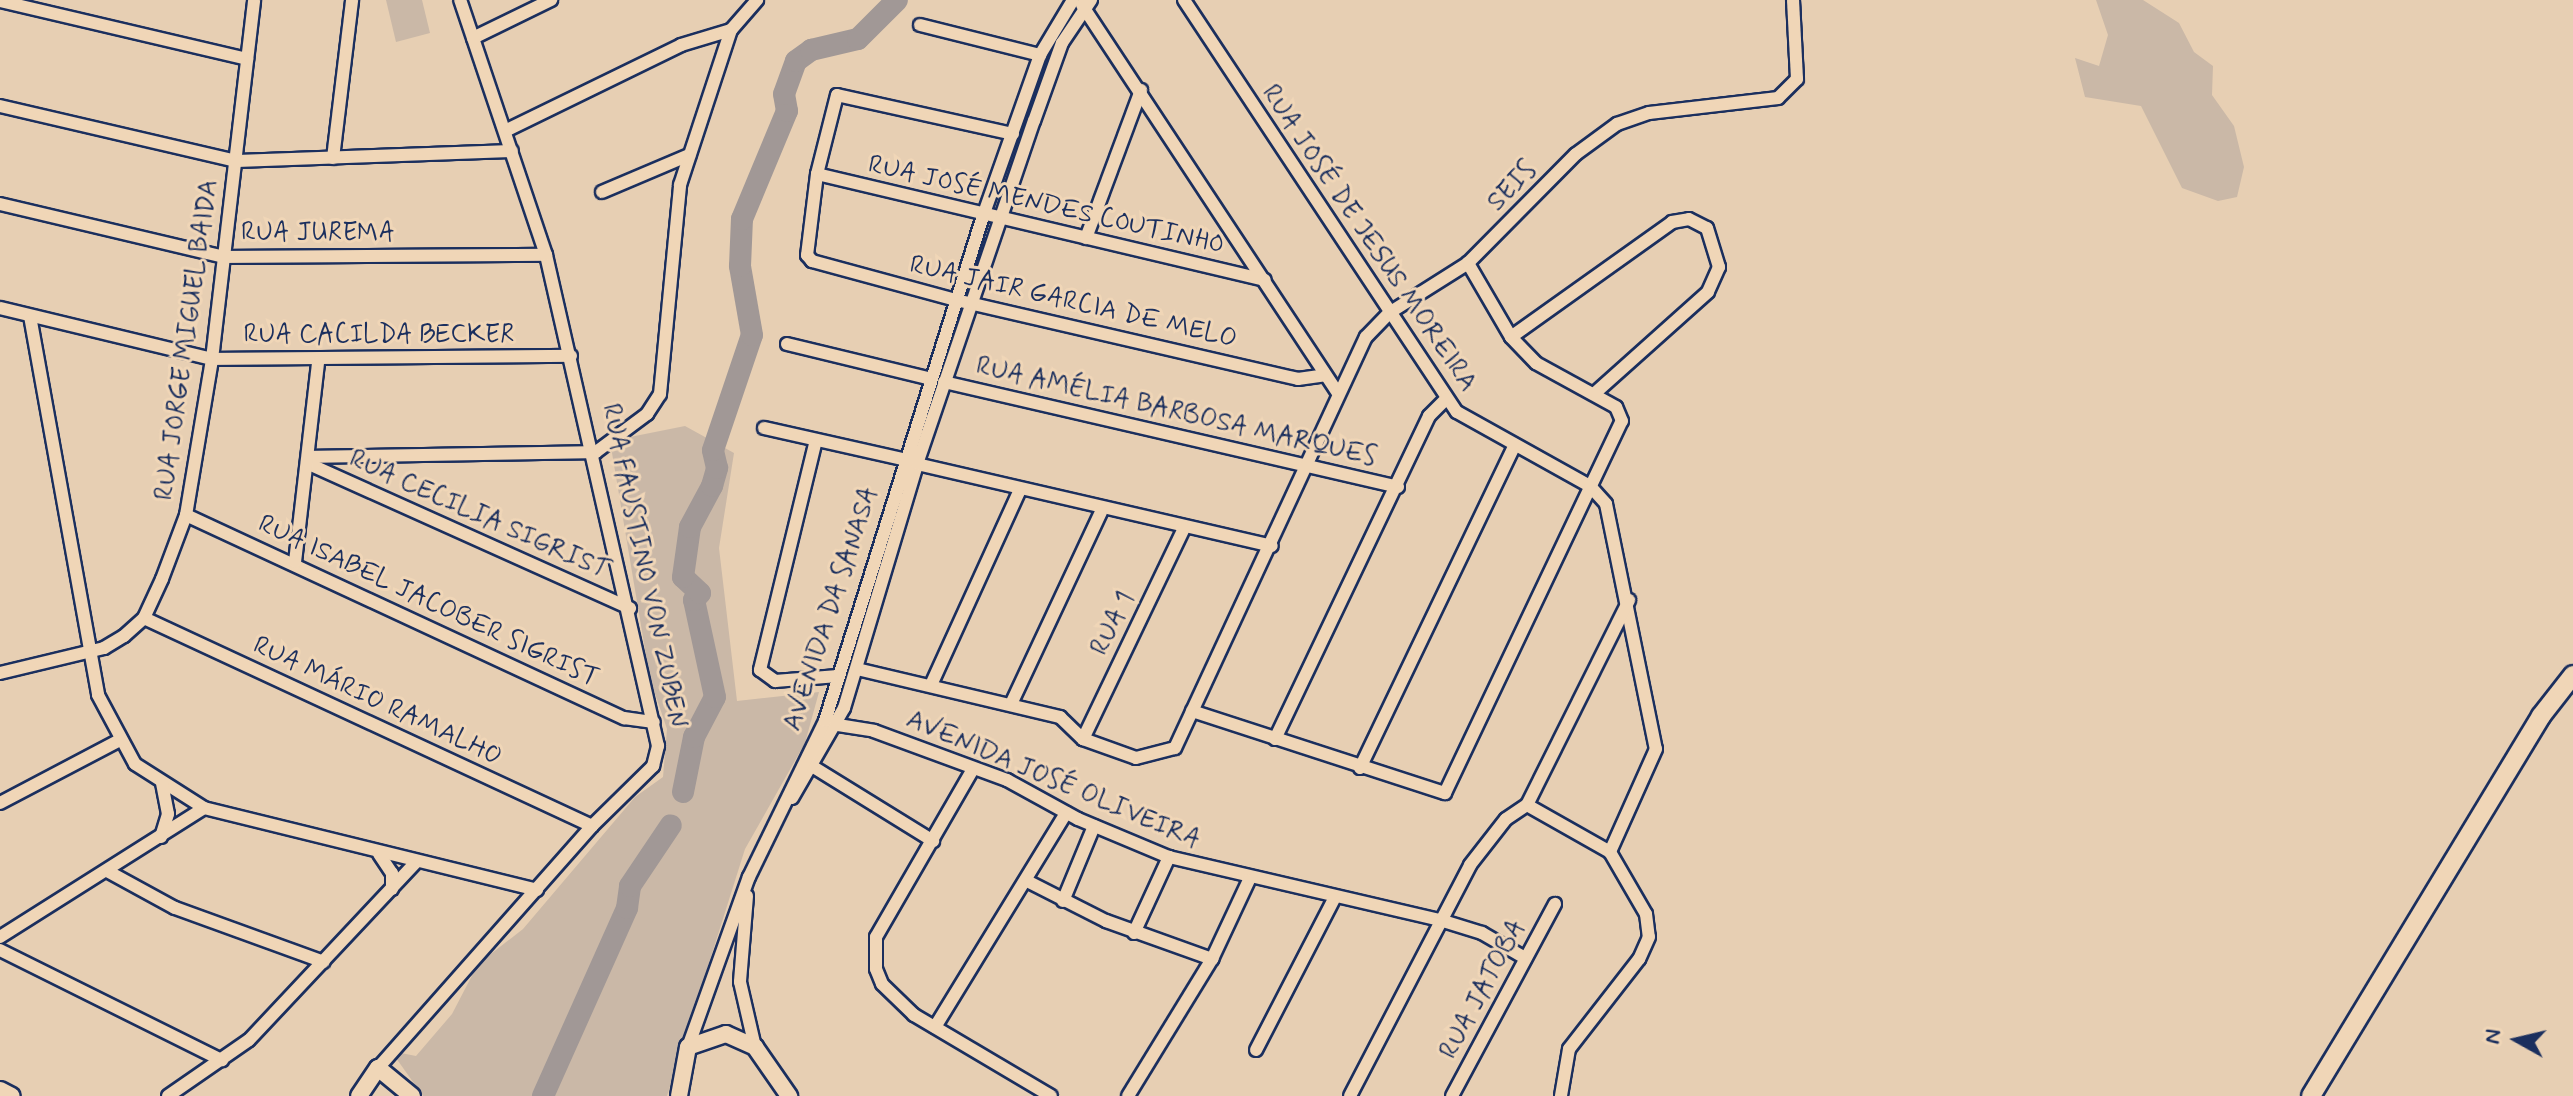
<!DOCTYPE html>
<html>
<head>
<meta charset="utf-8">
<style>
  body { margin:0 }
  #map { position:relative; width:2573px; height:1096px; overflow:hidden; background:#e7cfb3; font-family:Mynerve,sans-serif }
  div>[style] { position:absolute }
  .green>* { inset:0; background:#cab8a7 }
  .river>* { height:22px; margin:-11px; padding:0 11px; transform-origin:11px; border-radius:11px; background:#a19896 }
  .roads { filter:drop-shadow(2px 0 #1b2f5e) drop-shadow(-2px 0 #1b2f5e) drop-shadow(0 2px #1b2f5e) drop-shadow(0 -2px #1b2f5e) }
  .minor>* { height:12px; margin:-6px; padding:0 6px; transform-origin:6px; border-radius:6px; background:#f0d6b7 }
  .tertiary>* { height:16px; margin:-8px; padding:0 8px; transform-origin:8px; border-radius:8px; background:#f0d6b7 }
  .secondary>* { height:18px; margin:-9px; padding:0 9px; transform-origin:9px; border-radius:9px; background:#f0d6b7 }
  span { translate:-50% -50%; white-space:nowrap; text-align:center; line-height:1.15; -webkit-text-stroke:6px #f0d6b7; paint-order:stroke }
  .street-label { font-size:26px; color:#1b2f5e }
  .north { position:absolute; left:2477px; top:1000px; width:80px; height:80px; -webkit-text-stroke:6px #f0d6b7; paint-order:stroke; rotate:278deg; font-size:22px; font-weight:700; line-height:32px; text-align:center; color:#1b2f5e }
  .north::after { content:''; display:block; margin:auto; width:28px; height:36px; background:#1b2f5e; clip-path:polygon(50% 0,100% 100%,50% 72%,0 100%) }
</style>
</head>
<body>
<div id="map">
  <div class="green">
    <i style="clip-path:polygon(386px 0,422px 0,430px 33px,396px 42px)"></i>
    <i style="clip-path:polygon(2096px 0,2143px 0,2179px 23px,2194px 52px,2213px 66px,2212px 95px,2234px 126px,2244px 167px,2237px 197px,2218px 201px,2182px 188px,2141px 106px,2085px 97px,2075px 58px,2099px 66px,2108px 35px)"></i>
    <i style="clip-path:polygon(685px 426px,734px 453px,719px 548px,737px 701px,819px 692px,805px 743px,745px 849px,667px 1096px,423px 1096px,391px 1051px,416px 1056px,452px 1014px,478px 964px,523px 929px,635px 797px,663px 777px,667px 729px,650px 679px,610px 441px)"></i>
  </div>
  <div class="river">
    <i style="left:683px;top:792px;width:56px;rotate:-78.7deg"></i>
    <i style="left:694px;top:737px;width:45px;rotate:-62.3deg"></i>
    <i style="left:715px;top:697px;width:99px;rotate:-102.2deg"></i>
    <i style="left:694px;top:600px;width:9px;rotate:-49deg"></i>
    <i style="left:700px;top:593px;width:23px;rotate:-137deg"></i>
    <i style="left:683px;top:577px;width:50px;rotate:-82deg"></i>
    <i style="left:690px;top:527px;width:47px;rotate:-61.8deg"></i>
    <i style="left:712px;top:486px;width:19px;rotate:-74deg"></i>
    <i style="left:717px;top:468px;width:18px;rotate:-103deg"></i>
    <i style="left:713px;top:450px;width:121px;rotate:-71.3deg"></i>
    <i style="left:752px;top:335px;width:70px;rotate:-99.9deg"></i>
    <i style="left:740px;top:266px;width:47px;rotate:-87.6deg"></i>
    <i style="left:742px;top:219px;width:117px;rotate:-67.4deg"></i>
    <i style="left:787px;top:111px;width:17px;rotate:-100deg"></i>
    <i style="left:784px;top:94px;width:35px;rotate:-70deg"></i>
    <i style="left:796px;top:61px;width:19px;rotate:-36deg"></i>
    <i style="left:811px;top:50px;width:48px;rotate:-13.2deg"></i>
    <i style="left:858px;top:39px;width:55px;rotate:-45deg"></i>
    <i style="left:543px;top:1096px;width:206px;rotate:-65.9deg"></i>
    <i style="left:627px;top:908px;width:22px;rotate:-82deg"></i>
    <i style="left:630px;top:886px;width:73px;rotate:-56.1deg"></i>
  </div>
  <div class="roads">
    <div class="minor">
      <i style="left:1184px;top:0;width:494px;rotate:56.5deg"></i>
      <i style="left:1457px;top:412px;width:152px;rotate:29.1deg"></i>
      <i style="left:1590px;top:486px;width:24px;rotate:48deg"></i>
      <i style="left:1606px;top:504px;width:250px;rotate:78.5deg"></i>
      <i style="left:1656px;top:749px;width:113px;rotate:114.1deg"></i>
      <i style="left:0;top:1px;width:254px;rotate:13.2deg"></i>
      <i style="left:1082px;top:5px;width:465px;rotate:56.6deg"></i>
      <i style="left:920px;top:25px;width:124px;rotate:14deg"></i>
      <i style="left:473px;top:38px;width:87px;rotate:-26deg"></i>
      <i style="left:0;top:106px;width:242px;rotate:13.1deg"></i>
      <i style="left:236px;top:161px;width:276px;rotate:-2.1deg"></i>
      <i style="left:505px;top:131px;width:196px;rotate:-26deg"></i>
      <i style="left:681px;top:45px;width:52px;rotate:-16.7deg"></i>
      <i style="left:731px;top:30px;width:40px;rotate:-49deg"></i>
      <i style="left:1013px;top:134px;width:180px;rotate:-167.5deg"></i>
      <i style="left:837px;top:95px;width:81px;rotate:104.2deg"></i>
      <i style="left:817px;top:174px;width:82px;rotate:97deg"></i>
      <i style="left:807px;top:255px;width:8px;rotate:50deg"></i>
      <i style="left:812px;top:261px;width:149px;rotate:15.2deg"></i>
      <i style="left:956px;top:300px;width:351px;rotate:13deg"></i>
      <i style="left:1298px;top:379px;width:27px;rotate:-8deg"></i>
      <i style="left:333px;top:158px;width:159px;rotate:-83.1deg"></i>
      <i style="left:817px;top:174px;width:460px;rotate:13.3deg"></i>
      <i style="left:602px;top:192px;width:95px;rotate:-23deg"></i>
      <i style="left:0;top:204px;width:231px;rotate:13.3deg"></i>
      <i style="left:225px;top:257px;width:321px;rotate:-0.4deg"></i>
      <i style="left:1086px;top:238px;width:158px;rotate:-69.6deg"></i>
      <i style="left:0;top:308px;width:218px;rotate:13.5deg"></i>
      <i style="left:212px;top:359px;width:359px;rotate:-0.5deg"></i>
      <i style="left:30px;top:316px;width:385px;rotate:79.8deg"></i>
      <i style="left:98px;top:695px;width:78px;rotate:61.8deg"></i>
      <i style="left:135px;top:764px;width:82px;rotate:32.5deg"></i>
      <i style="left:204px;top:808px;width:343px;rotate:13.8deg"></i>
      <i style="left:1511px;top:337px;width:198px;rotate:-35.5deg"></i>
      <i style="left:1672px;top:222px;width:17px;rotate:-10deg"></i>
      <i style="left:1689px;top:219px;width:20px;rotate:27deg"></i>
      <i style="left:1707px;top:228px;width:41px;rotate:72.9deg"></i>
      <i style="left:1719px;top:267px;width:27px;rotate:114deg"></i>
      <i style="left:1708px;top:292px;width:153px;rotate:138.2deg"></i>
      <i style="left:787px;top:344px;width:145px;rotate:13.6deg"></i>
      <i style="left:944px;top:382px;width:466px;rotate:13deg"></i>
      <i style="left:764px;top:428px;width:142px;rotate:12.6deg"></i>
      <i style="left:816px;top:440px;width:237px;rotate:103.7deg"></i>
      <i style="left:760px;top:670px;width:19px;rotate:36deg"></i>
      <i style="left:775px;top:681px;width:63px;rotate:-4.5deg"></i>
      <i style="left:310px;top:457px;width:286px;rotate:-1deg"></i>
      <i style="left:596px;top:452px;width:64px;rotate:-36.7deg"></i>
      <i style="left:647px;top:414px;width:24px;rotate:-57deg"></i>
      <i style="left:660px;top:394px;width:210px;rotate:-84.5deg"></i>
      <i style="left:680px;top:185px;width:163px;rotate:-71.8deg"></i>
      <i style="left:309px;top:464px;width:352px;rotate:24.2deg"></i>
      <i style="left:917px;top:464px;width:364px;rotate:13deg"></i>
      <i style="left:186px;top:515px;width:483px;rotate:24.9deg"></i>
      <i style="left:624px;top:718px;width:30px;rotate:8deg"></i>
      <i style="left:295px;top:562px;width:201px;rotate:-83.4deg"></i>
      <i style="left:144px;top:618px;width:494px;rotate:24.9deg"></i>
      <i style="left:857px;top:669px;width:209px;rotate:13.3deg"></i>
      <i style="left:1060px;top:717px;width:32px;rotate:44deg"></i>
      <i style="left:1083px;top:739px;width:56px;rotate:19.7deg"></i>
      <i style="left:1136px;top:758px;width:40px;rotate:-14.4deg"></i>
      <i style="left:1175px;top:748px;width:453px;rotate:-65.1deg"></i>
      <i style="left:1366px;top:337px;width:33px;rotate:-46deg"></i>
      <i style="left:1389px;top:313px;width:93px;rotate:-32.3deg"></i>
      <i style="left:1468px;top:263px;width:153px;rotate:-45.3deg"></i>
      <i style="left:1576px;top:154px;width:51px;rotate:-36.2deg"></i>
      <i style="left:1617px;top:124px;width:34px;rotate:-19deg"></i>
      <i style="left:1649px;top:113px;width:130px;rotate:-6.6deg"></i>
      <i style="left:1778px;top:98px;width:27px;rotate:-45deg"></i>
      <i style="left:1797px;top:79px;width:79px;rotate:-92.9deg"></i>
      <i style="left:0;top:673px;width:107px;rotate:-13.5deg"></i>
      <i style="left:104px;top:648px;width:23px;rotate:-31deg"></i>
      <i style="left:124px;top:636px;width:27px;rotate:-42deg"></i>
      <i style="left:144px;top:618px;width:43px;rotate:-65.2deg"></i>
      <i style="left:162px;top:579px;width:68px;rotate:-69.4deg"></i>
      <i style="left:186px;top:515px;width:158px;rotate:-80.5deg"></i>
      <i style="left:212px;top:359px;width:361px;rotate:-83.3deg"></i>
      <i style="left:931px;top:685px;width:214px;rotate:-65.5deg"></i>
      <i style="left:1012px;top:702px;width:210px;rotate:-64.9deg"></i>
      <i style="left:1192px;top:711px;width:266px;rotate:18deg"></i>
      <i style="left:1445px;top:793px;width:412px;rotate:-64.6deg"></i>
      <i style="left:1622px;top:421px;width:15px;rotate:-113deg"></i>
      <i style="left:1616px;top:407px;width:91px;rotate:-151.2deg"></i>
      <i style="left:1536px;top:363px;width:36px;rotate:-134deg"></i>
      <i style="left:1511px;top:337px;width:86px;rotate:-120.2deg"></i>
      <i style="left:838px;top:725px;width:36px;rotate:9deg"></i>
      <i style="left:874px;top:731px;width:142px;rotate:20.2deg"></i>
      <i style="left:1007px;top:780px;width:81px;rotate:28.8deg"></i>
      <i style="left:1078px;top:819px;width:99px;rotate:22.7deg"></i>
      <i style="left:1169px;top:857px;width:278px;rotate:13.1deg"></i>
      <i style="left:1440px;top:920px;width:44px;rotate:17.2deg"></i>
      <i style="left:1482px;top:933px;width:50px;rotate:30.2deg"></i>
      <i style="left:1083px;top:739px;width:234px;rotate:-64.4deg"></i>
      <i style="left:1275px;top:739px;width:358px;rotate:-64.5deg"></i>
      <i style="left:1429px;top:416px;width:24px;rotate:-45deg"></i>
      <i style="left:815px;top:768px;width:139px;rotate:31.7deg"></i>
      <i style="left:1360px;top:768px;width:357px;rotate:-64.4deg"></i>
      <i style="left:973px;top:769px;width:194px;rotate:120deg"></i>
      <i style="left:876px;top:937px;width:32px;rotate:90deg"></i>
      <i style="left:876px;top:969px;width:16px;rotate:68deg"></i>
      <i style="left:882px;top:984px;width:45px;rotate:44.1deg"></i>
      <i style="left:914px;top:1015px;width:159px;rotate:30.6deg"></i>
      <i style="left:792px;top:798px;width:104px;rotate:-60deg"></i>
      <i style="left:844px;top:708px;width:255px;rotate:-73.3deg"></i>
      <i style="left:917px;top:464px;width:362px;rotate:-71.2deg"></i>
      <i style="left:1034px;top:121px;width:83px;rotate:-70.3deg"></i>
      <i style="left:1062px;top:43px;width:52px;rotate:-56deg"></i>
      <i style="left:0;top:803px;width:133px;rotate:-27.7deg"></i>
      <i style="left:1527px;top:805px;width:229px;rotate:-63.5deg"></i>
      <i style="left:161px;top:837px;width:24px;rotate:-73deg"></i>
      <i style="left:168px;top:814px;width:31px;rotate:-101deg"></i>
      <i style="left:379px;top:854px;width:23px;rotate:56deg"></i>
      <i style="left:392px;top:873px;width:16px;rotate:90deg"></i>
      <i style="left:109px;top:872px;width:75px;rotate:28.6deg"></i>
      <i style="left:175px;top:908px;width:158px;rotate:19.9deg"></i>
      <i style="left:1027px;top:881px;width:89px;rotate:26.9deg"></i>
      <i style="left:1106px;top:921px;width:113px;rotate:19.7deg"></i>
      <i style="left:747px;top:896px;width:86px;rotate:94.7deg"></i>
      <i style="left:740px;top:982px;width:67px;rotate:77deg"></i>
      <i style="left:1063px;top:901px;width:81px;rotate:-67.5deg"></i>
      <i style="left:1134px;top:933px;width:84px;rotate:-65.3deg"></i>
      <i style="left:0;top:937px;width:241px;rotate:-32.3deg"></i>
      <i style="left:0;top:950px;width:248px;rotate:26.4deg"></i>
      <i style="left:935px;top:1027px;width:251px;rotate:-58.5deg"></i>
      <i style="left:688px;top:1047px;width:181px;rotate:-70.3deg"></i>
      <i style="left:749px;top:877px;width:174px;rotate:-64deg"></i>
      <i style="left:825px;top:721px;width:529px;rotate:-72.63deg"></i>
      <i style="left:983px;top:216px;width:171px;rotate:-70.5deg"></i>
      <i style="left:1040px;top:55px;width:64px;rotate:-59deg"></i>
      <i style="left:1256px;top:1050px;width:170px;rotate:-62.7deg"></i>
      <i style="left:378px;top:1068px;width:323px;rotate:-48.5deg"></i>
      <i style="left:592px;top:826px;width:86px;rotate:-44.5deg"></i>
      <i style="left:653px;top:766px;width:21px;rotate:-76deg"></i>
      <i style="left:658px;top:746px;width:504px;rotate:-102.85deg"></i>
      <i style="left:546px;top:255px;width:269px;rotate:-108.6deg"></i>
      <i style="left:168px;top:1096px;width:98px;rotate:-34.7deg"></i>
      <i style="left:249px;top:1040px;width:244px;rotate:-46.8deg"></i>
      <i style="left:1128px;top:1096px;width:161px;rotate:-58.5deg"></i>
      <i style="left:1212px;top:959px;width:87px;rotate:-64.9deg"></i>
      <i style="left:1350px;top:1096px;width:260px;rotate:-62.5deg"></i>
      <i style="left:1470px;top:865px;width:58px;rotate:-52deg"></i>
      <i style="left:1506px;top:819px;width:25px;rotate:-34deg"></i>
      <i style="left:1527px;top:805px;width:95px;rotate:29.5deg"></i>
      <i style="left:1610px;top:852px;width:72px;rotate:59.9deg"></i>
      <i style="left:1646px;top:914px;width:23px;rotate:83deg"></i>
      <i style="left:1649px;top:937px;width:24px;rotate:114deg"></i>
      <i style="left:1639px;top:959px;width:114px;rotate:127.9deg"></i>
      <i style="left:1569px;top:1049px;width:48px;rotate:99.7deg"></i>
      <i style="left:1452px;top:1096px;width:218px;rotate:-61.8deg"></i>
    </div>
    <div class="tertiary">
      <i style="left:0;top:1090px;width:13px;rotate:27deg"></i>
      <i style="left:359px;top:1096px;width:34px;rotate:-56deg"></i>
      <i style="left:378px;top:1068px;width:44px;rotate:39.5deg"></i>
      <i style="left:679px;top:1096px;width:50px;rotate:-79.6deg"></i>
      <i style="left:688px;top:1047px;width:40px;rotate:-18.9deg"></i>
      <i style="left:726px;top:1034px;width:32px;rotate:24deg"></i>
      <i style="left:755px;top:1047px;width:60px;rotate:55.2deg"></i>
    </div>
    <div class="secondary">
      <i style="left:2311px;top:1096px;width:444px;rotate:-58.8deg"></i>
      <i style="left:2541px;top:716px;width:52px;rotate:-52deg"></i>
    </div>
  </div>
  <div class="street-label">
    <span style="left:1513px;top:187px;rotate:-46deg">SEIS</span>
    <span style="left:1046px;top:206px;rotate:13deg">RUA JOSÉ MENDES COUTINHO</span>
    <span style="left:318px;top:234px">RUA JUREMA</span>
    <span style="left:1368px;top:239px;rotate:56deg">RUA JOSÉ DE JESUS MOREIRA</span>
    <span style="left:1073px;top:303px;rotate:13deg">RUA JAIR GARCIA DE MELO</span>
    <span style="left:379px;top:336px">RUA CACILDA BECKER</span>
    <span style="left:188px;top:340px;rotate:-82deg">RUA JORGE MIGUEL BAIDA</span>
    <span style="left:1176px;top:413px;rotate:13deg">RUA AMÉLIA BARBOSA MARQUES</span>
    <span style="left:479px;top:516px;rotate:24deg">RUA CECILIA SIGRIST</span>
    <span style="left:643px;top:566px;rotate:78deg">RUA FAUSTINO VON ZUBEN</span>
    <span style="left:428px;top:602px;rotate:25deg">RUA ISABEL JACOBER SIGRIST</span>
    <span style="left:832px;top:609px;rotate:-72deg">AVENIDA DA SANASA</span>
    <span style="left:1114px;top:624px;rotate:-64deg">RUA 1</span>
    <span style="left:377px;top:702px;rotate:25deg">RUA MÁRIO RAMALHO</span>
    <span style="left:1053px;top:781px;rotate:23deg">AVENIDA JOSÉ OLIVEIRA</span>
    <span style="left:1484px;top:990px;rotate:-62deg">RUA JATOBA</span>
  </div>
  <div class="north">N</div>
</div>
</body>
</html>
